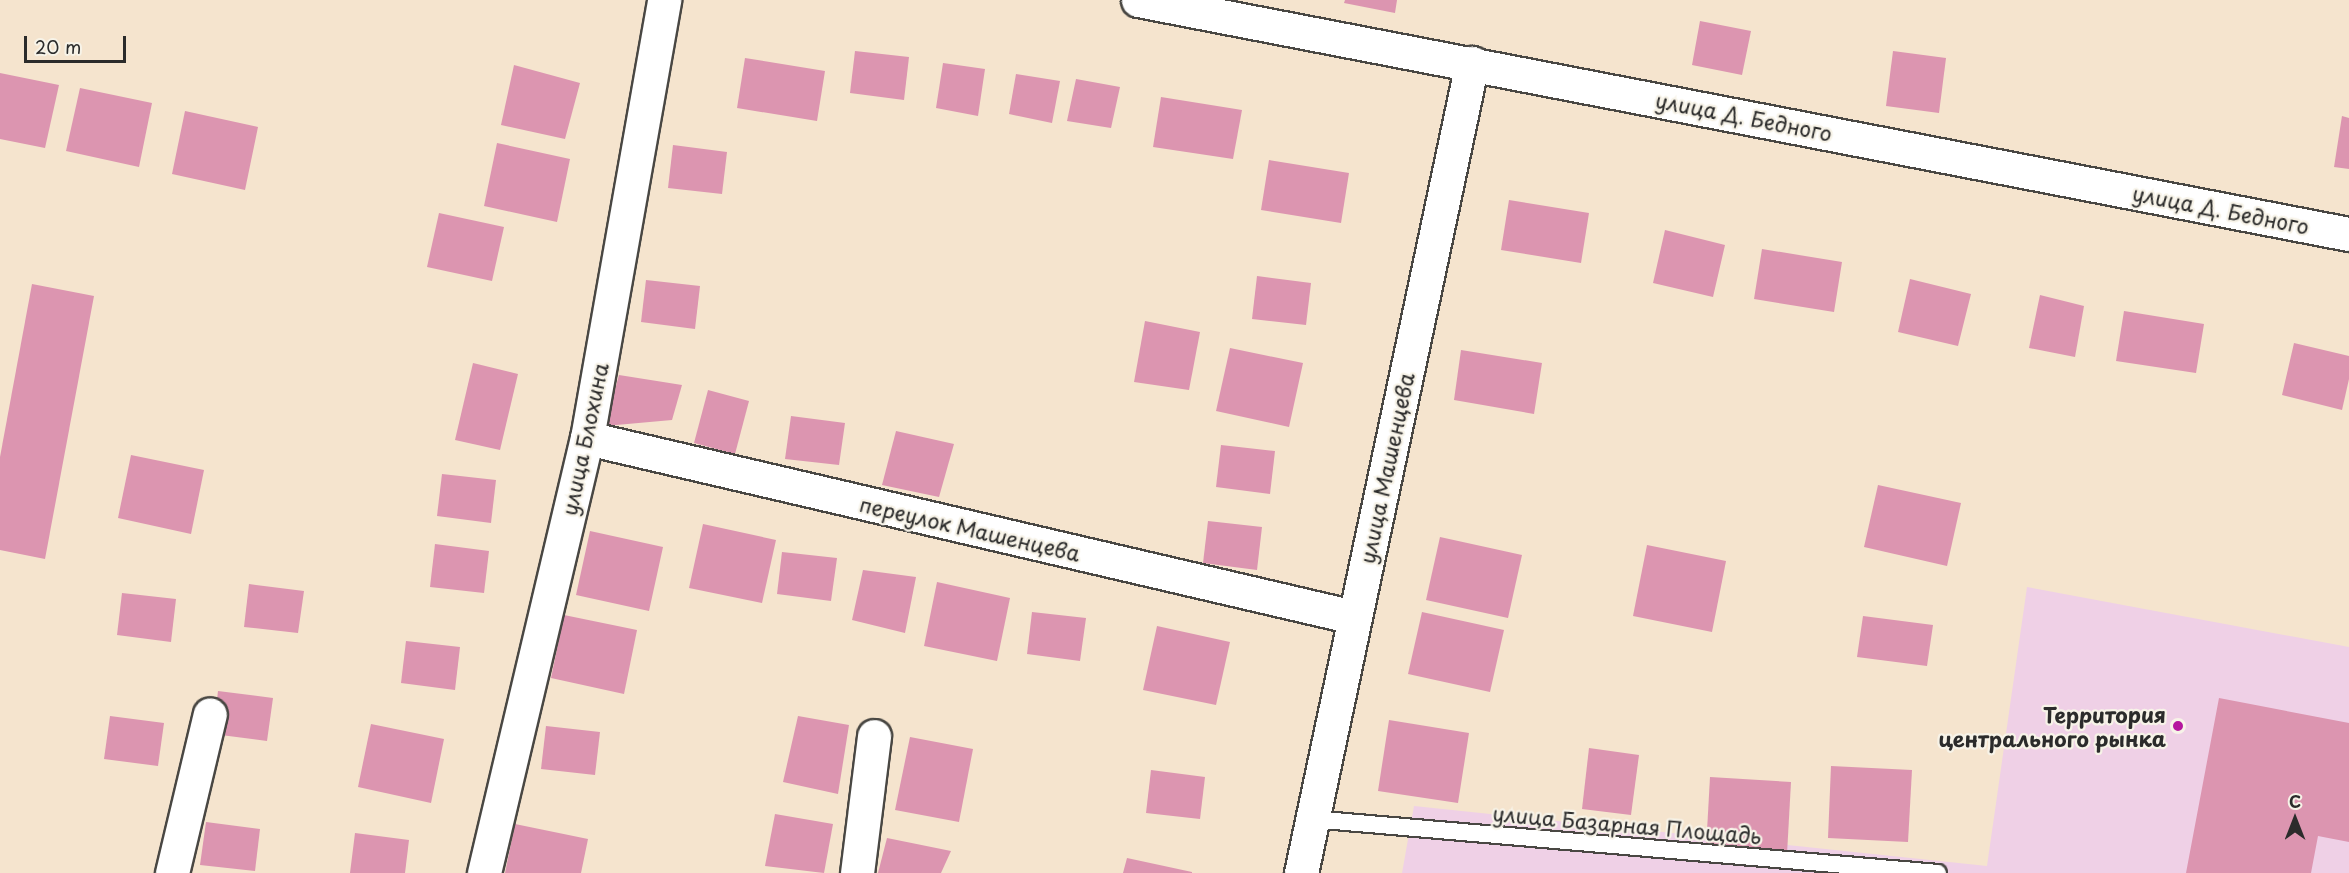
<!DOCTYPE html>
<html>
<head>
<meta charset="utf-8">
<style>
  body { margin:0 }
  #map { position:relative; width:2349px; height:873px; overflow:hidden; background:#f5e4ce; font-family:"Playpen Sans",sans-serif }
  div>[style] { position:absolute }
  .built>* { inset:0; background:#efd0e6 }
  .building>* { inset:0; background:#dc95b0 }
  .roads { filter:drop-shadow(2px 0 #494743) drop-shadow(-2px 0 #494743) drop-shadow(0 2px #494743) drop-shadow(0 -2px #494743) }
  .service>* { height:16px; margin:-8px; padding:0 8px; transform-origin:8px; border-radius:8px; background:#fff }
  .minor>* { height:33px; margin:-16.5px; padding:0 16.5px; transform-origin:16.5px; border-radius:16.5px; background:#fff }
  .dots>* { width:16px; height:16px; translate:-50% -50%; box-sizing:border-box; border:3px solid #f7f3e8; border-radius:50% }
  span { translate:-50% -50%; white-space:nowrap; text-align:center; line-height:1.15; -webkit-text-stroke:4.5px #f7f3e8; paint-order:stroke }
  .street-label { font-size:21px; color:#2b2b2b }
  .poi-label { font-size:21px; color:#2b2b2b; font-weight:700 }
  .right { translate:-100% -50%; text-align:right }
  .north { position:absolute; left:2265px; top:789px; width:60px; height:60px; -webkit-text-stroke:4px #f7f3e8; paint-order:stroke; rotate:0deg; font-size:16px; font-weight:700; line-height:24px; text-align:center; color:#2b2b2b }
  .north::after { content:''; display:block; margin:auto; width:21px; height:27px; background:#2b2b2b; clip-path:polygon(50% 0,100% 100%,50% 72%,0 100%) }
  .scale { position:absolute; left:24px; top:36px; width:102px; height:27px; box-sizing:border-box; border:3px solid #2b2b2b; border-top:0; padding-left:8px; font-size:18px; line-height:21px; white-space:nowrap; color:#2b2b2b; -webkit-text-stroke:4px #f7f3e8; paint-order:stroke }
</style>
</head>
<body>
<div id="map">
  <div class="built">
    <i style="clip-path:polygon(2027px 587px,2349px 647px,2349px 873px,1402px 873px,1414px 806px,1987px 866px)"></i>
  </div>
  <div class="building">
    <i style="clip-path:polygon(1345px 0,1397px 0,1395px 13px,1344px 3px)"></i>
    <i style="clip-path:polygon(1700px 21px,1751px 31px,1742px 75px,1692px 65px)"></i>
    <i style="clip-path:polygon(855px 51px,909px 57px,904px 100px,850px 93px)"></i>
    <i style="clip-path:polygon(1893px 51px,1946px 58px,1939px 113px,1886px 106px)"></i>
    <i style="clip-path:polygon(745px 58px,825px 71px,817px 121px,737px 108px)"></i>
    <i style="clip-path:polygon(943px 63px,985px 69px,978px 116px,936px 108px)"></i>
    <i style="clip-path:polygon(514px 65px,580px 83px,565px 139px,501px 125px)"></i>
    <i style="clip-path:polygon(0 73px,59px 85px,45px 148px,0 139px)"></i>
    <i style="clip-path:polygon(1016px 74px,1060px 81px,1052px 123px,1009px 114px)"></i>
    <i style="clip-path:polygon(1076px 79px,1120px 87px,1111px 128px,1067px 121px)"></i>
    <i style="clip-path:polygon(80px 88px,152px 103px,139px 167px,66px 151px)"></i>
    <i style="clip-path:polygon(1161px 97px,1242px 110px,1233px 159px,1153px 147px)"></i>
    <i style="clip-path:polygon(185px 111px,258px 127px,245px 190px,172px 174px)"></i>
    <i style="clip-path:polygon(2342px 116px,2349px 118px,2349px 169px,2334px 167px)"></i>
    <i style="clip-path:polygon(497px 143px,570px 159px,557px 222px,484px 206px)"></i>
    <i style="clip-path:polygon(673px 145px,727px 152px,722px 194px,668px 188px)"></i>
    <i style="clip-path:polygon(1269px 160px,1349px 173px,1341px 223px,1261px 210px)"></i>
    <i style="clip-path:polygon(1509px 200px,1589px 213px,1581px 263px,1501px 250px)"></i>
    <i style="clip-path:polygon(439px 213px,504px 227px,492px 281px,427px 267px)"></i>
    <i style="clip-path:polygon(1665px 230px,1725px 245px,1713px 297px,1653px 283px)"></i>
    <i style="clip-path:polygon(1762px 249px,1842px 262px,1834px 312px,1754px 299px)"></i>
    <i style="clip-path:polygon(1257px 276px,1311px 283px,1306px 325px,1252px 319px)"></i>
    <i style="clip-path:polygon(1910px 279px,1971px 294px,1958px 346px,1898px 332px)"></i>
    <i style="clip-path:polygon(646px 280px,700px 286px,695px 329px,641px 322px)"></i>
    <i style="clip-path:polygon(32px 284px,94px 296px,45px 559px,0 550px,0 457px)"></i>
    <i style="clip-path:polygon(2040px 295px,2084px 306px,2075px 357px,2029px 348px)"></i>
    <i style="clip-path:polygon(2124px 311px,2204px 324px,2196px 373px,2116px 361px)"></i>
    <i style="clip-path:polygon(1145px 321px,1200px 332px,1189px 390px,1134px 382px)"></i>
    <i style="clip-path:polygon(2294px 343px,2349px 356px,2349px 379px,2342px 410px,2282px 395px)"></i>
    <i style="clip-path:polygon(1230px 348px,1303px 363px,1289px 427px,1216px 411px)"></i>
    <i style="clip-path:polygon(1461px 350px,1542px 363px,1534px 414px,1454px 400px)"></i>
    <i style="clip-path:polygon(473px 363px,518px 374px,500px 450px,455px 440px)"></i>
    <i style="clip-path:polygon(619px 375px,682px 385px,672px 420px,605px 426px)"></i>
    <i style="clip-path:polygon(708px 390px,749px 401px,735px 454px,694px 443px)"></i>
    <i style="clip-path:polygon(791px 416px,845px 423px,839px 465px,785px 459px)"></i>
    <i style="clip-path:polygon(896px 431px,954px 444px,939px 497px,882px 485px)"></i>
    <i style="clip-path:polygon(1221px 445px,1275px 451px,1270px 494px,1216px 487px)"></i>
    <i style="clip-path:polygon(131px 455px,204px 470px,191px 534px,118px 518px)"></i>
    <i style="clip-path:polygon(442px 474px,496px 480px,491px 523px,437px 516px)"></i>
    <i style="clip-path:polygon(1878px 485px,1961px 503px,1947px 566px,1864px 547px)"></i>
    <i style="clip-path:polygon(1208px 521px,1262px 527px,1257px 570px,1203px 563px)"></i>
    <i style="clip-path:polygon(703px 524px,776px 540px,762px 603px,689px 588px)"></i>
    <i style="clip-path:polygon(590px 531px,663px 547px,649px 611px,576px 595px)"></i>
    <i style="clip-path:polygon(1440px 537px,1522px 555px,1508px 618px,1426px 600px)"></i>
    <i style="clip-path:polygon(435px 544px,489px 551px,484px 593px,430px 587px)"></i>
    <i style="clip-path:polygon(1647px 545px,1726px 561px,1712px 632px,1633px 616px)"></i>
    <i style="clip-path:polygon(782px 552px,837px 558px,831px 601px,777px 594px)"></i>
    <i style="clip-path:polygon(863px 570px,916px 577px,905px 633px,852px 620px)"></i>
    <i style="clip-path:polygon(937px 582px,1010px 598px,997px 661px,924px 646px)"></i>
    <i style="clip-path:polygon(249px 584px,304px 591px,298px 633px,244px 627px)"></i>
    <i style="clip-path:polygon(122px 593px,176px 599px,171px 642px,117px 635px)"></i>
    <i style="clip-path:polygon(1032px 612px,1086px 618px,1080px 661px,1027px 654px)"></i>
    <i style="clip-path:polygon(1422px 612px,1504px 630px,1490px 692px,1408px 674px)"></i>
    <i style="clip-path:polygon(564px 615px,637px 630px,624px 694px,551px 678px)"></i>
    <i style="clip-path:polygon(1863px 616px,1933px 625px,1927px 666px,1857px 657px)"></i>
    <i style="clip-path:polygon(1157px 626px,1230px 642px,1216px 705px,1143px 690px)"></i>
    <i style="clip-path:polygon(406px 641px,460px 647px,455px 690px,401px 683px)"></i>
    <i style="clip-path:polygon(218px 691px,273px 698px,267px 741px,213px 734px)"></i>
    <i style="clip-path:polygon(2219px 698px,2349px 723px,2349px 842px,2318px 836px,2311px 873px,2186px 873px)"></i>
    <i style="clip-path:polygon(110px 716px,164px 723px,158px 766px,104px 759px)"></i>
    <i style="clip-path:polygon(798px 716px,849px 725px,838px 794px,783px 782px)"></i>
    <i style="clip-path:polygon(1389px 720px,1469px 733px,1458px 803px,1378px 791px)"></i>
    <i style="clip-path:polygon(371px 724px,444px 739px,431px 803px,358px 787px)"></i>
    <i style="clip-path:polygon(546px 726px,600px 732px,595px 775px,541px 769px)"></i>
    <i style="clip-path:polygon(910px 737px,973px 749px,959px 822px,895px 810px)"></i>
    <i style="clip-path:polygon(1589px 748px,1639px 755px,1631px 815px,1582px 809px)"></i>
    <i style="clip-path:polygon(1831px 766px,1912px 770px,1908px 842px,1828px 838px)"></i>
    <i style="clip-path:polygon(1151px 770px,1205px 777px,1200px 819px,1146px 813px)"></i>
    <i style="clip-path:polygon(1710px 777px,1791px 782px,1787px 854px,1706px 849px)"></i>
    <i style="clip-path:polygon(775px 814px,833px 824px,824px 873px,765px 866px)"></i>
    <i style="clip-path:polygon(206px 822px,260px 829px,255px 871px,200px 865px)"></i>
    <i style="clip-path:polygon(515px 824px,588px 839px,581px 873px,505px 873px)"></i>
    <i style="clip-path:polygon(355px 833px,409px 840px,405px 873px,350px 873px)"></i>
    <i style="clip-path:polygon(887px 838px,951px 851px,941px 873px,878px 873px)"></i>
    <i style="clip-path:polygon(1127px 858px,1192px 872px,1192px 873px,1123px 873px)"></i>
  </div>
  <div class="roads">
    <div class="service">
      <i style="left:1311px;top:819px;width:629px;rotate:4.92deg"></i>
    </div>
    <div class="minor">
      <i style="left:1138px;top:0;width:1233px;rotate:10.94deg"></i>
      <i style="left:587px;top:438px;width:788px;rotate:13.14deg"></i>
      <i style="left:172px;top:873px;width:163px;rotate:-76.6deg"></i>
      <i style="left:484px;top:873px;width:447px;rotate:-76.7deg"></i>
      <i style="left:587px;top:438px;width:445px;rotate:-80deg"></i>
      <i style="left:857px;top:873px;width:138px;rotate:-82.9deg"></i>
      <i style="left:1301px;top:873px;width:828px;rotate:-78.08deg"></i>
    </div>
  </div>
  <div class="dots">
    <i style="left:2178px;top:726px;background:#b5179e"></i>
  </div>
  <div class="street-label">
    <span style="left:1744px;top:116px;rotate:11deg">улица Д. Бедного</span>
    <span style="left:2221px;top:209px;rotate:11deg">улица Д. Бедного</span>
    <span style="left:584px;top:439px;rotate:-78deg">улица Блохина</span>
    <span style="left:1386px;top:468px;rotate:-78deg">улица Машенцева</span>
    <span style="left:970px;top:528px;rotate:13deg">переулок Машенцева</span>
    <span style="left:1627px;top:824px;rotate:5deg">улица Базарная Площадь</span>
  </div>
  <div class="poi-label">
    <span class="right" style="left:2166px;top:726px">Территория<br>центрального рынка</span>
  </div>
  <div class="north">С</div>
  <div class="scale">20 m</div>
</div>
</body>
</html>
